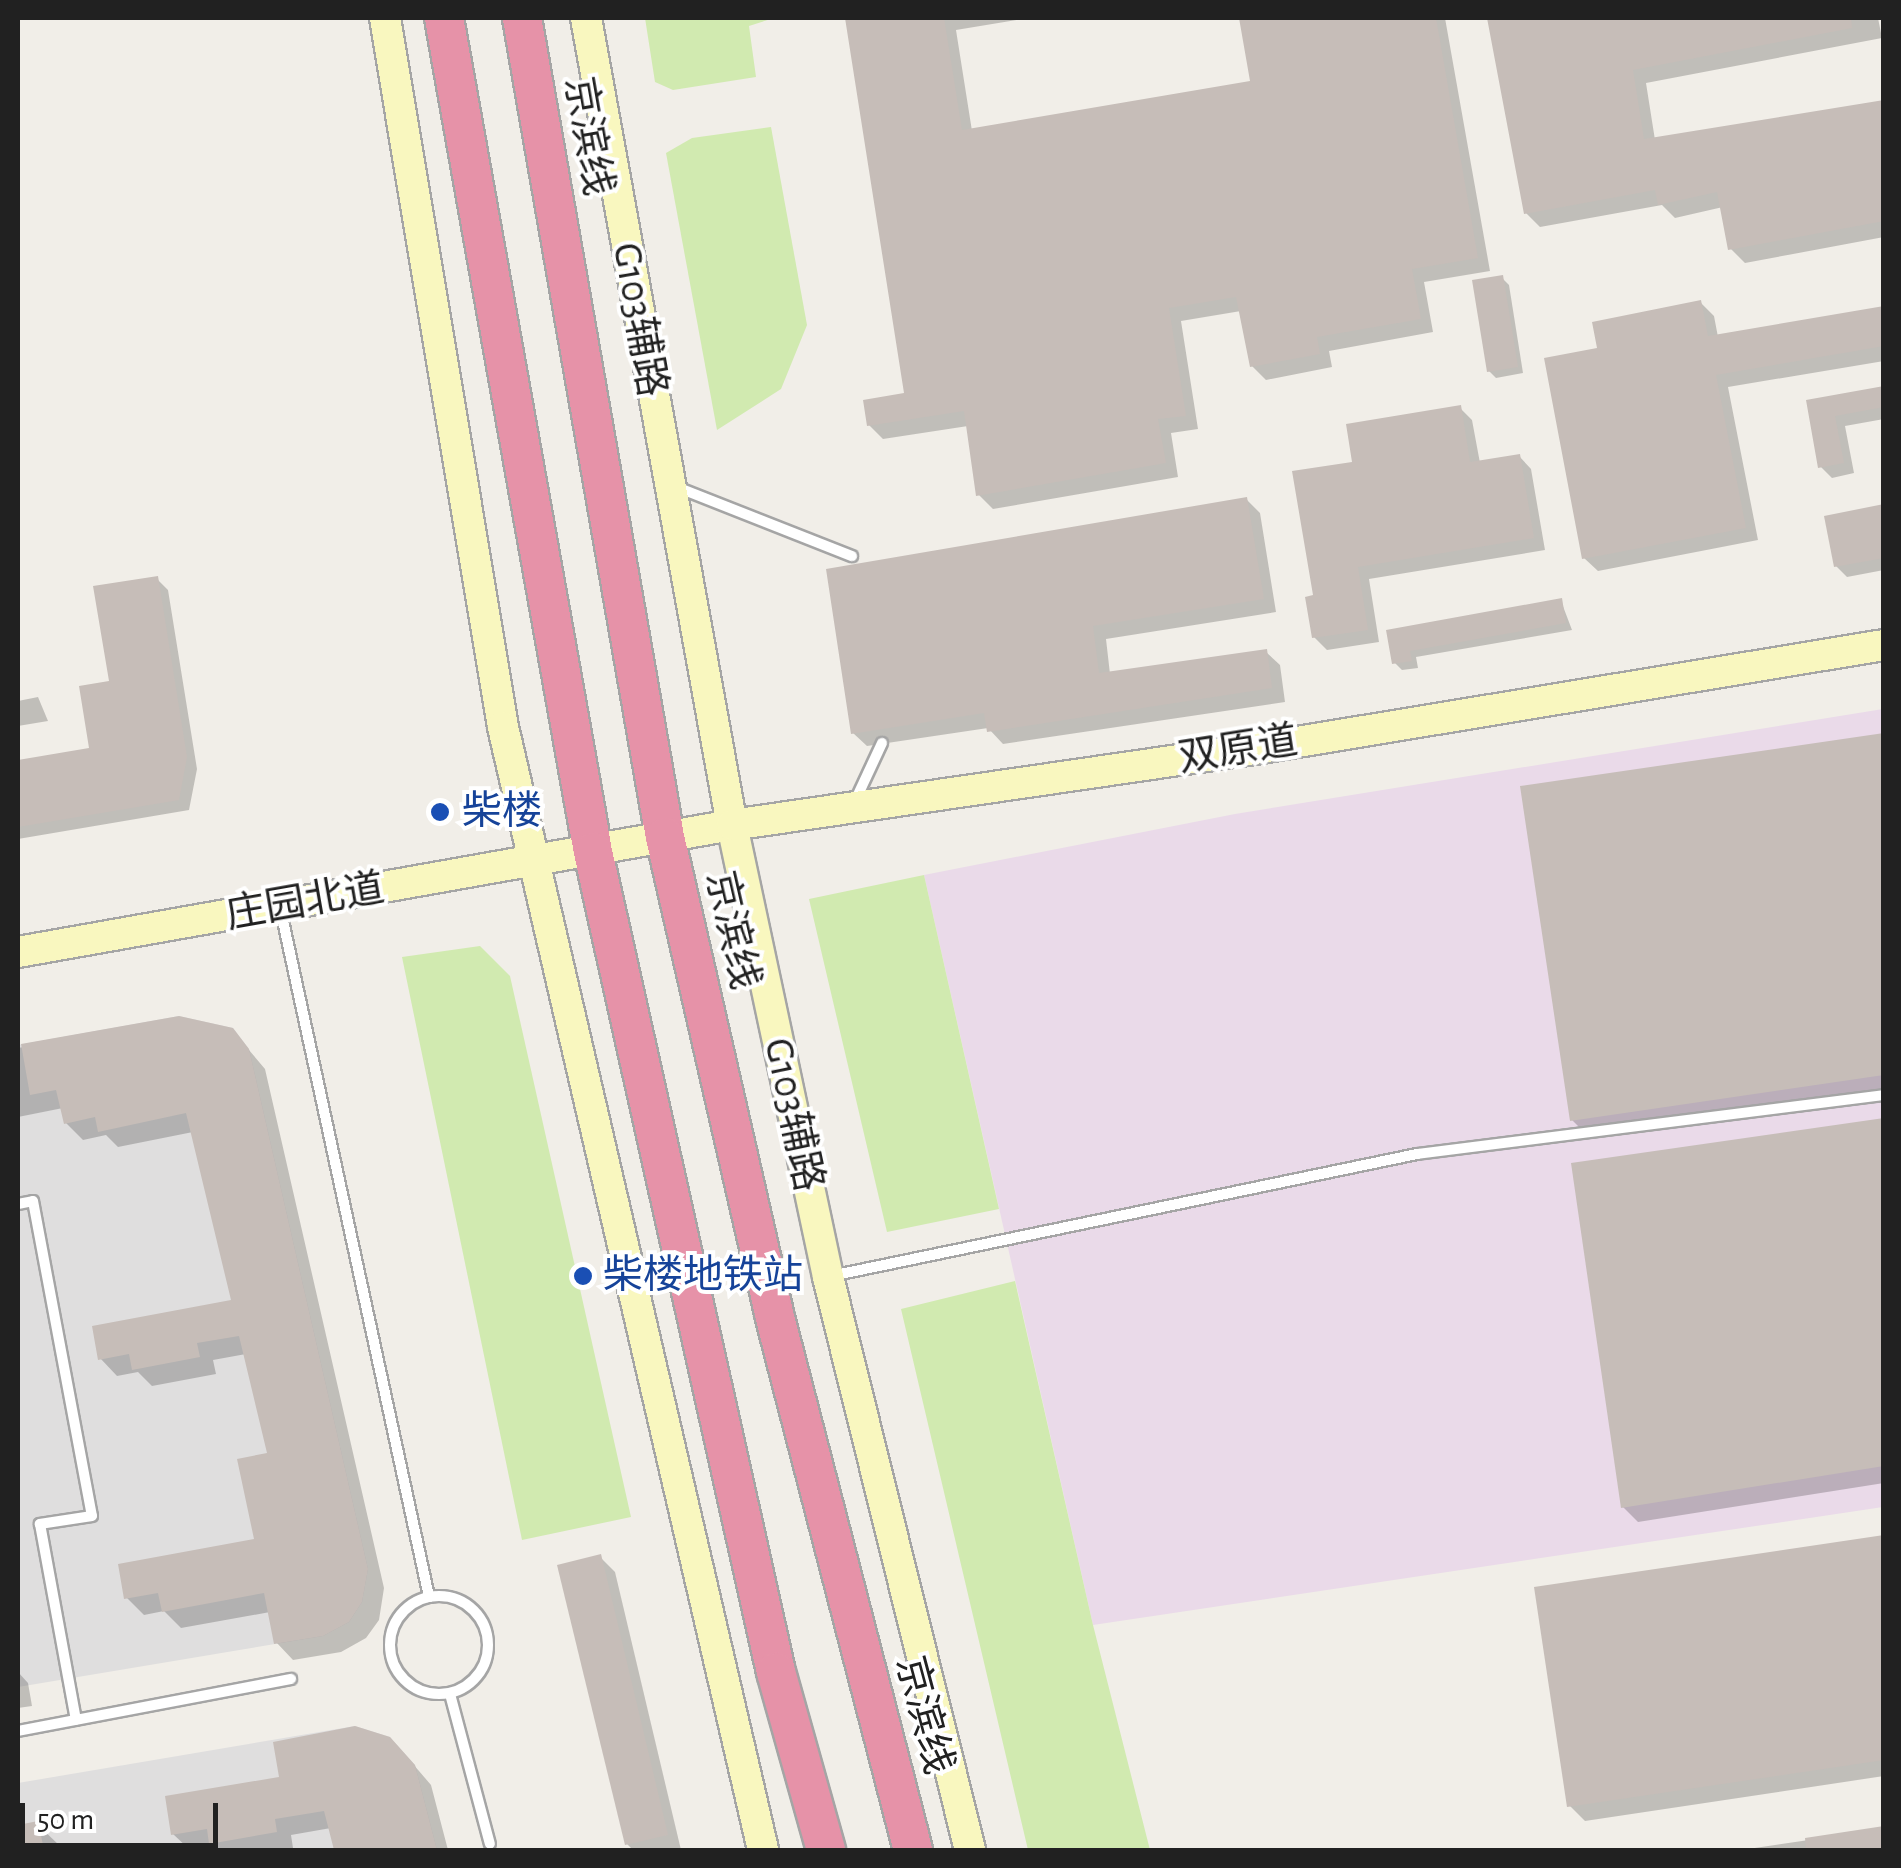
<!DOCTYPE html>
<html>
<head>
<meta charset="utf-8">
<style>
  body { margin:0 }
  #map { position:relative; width:1901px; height:1868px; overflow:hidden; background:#f1eee8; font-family:"Alegreya Sans","Noto Sans SC",sans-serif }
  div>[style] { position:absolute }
  .residential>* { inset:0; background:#dfdede }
  .industrial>* { inset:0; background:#eadae9 }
  .grass>* { inset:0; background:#d1eab0 }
  .shadow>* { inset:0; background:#0003 }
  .building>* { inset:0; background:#c6bdb8 }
  .roads { filter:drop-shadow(2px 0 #a5a5a5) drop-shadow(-2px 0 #a5a5a5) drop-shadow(0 2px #a5a5a5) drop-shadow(0 -2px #a5a5a5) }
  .lane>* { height:10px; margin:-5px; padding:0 5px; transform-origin:5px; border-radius:5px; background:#fff }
  .lane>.ring { margin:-5px; padding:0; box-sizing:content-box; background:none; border:10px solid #fff; border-radius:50% }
  .secondary>* { height:30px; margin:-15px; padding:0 15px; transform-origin:15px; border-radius:15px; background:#f9f7bf }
  .highway>* { height:38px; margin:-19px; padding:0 19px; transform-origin:19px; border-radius:19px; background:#e692a8 }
  .dots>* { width:28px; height:28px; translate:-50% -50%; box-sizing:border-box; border:5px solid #fff; border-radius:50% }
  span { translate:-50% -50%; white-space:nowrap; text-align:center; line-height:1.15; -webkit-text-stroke:8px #fff; paint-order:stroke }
  .street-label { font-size:40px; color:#212121 }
  .transit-label { font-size:40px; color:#164399 }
  .left { translate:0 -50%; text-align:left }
  .frame { position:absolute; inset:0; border:20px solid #212121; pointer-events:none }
  .scale { position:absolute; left:20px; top:1803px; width:198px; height:45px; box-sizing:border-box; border:5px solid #212121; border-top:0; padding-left:12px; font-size:30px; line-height:35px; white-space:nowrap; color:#212121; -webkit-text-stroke:8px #fff; paint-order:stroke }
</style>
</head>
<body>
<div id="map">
  <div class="residential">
    <i style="clip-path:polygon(179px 1016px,233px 1028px,249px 1049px,368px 1569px,362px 1602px,349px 1622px,323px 1636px,18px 1687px,18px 1045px)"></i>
    <i style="clip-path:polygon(355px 1726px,390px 1737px,415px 1765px,437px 1850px,18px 1850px,18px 1783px)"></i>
  </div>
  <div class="industrial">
    <i style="clip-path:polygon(1883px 709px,1883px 1507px,1093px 1625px,924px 875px,1235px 814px)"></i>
  </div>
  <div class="grass">
    <i style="clip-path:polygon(645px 18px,774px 18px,749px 26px,756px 77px,673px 90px,655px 82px)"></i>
    <i style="clip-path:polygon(771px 127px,807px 325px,781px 389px,717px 430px,666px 153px,692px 138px)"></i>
    <i style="clip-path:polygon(924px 875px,999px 1209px,887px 1232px,809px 899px)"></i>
    <i style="clip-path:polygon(480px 946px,510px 976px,631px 1517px,522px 1540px,402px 957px)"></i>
    <i style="clip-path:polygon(1015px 1281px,1093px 1625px,1150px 1850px,1028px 1850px,901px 1309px)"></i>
  </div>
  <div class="shadow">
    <i style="clip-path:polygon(847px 18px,1028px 18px,956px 30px,972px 131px,1253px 84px,1242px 18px,1445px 18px,1490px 271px,1424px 282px,1433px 332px,1329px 351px,1332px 367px,1266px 380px,1252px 366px,1241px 311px,1181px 321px,1198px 429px,1171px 433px,1178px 477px,993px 509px,979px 495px,968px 426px,883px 439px,869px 425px,907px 395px)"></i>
    <i style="clip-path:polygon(1489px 18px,1878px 18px,1882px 38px,1646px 83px,1655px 140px,1884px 102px,1884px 237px,1745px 263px,1731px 249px,1723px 207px,1675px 218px,1662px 205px,1540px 227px,1526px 213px)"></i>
    <i style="clip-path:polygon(1502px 278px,1509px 285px,1523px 373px,1496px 378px,1489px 371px)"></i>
    <i style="clip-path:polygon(1701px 303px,1714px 316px,1718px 337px,1884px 308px,1884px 361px,1728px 387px,1758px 540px,1598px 571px,1584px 558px,1600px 350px)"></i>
    <i style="clip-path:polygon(1884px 389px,1884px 419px,1845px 426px,1854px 473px,1832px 478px,1821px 467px,1809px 402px)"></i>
    <i style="clip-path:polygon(1460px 408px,1472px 420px,1480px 463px,1519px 456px,1531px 469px,1545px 550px,1369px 579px,1379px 642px,1327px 650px,1314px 637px,1316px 597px,1355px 464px)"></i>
    <i style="clip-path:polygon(1247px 500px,1260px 513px,1276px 612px,1106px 639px,1110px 674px,1266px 652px,1280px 665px,1285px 702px,1003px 744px,988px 728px,867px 746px,853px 733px)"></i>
    <i style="clip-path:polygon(1884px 507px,1884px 570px,1847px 577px,1836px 566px)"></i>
    <i style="clip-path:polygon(157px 579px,168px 590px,197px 769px,189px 810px,18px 839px,18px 763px,92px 750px,112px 684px)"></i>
    <i style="clip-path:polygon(1561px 601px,1572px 630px,1416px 657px,1418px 668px,1402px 670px,1395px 663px,1389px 632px)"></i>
    <i style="clip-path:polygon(38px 697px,48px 721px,18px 726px,18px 701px)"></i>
    <i style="clip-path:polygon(1884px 735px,1884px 1091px,1587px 1135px,1572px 1120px)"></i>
    <i style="clip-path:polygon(179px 1018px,232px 1030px,265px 1069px,384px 1588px,379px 1620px,366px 1638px,341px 1652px,293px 1660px,276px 1642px,270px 1612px,181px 1628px,164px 1611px,144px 1615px,127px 1598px,257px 1541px,270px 1455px,246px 1354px,213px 1360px,216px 1374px,152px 1386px,138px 1372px,117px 1376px,100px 1358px,234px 1302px,193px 1132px,118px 1147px,106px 1135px,83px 1140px,66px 1123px,63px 1108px,18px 1117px,18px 1048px)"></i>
    <i style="clip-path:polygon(1884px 1121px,1884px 1483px,1638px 1522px,1623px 1507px)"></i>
    <i style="clip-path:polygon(1884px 1538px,1884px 1776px,1585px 1821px,1570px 1806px)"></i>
    <i style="clip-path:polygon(600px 1557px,615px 1572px,681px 1850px,633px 1850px,627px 1844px)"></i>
    <i style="clip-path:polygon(18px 1672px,28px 1683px,32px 1706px,18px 1708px)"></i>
    <i style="clip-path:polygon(407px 1757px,431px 1785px,448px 1850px,337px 1850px,331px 1828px,291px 1835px,293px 1848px,281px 1850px,190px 1850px,173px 1834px)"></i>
    <i style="clip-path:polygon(37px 1824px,60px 1846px,61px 1850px,18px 1850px,18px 1827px)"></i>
    <i style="clip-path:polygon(1884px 1829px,1884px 1850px,1741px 1850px)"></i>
  </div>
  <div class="building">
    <i style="clip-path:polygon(845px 18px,944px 18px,962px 130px,1250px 81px,1239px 18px,1436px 18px,1478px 258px,1412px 269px,1421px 319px,1317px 337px,1320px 354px,1250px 367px,1236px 297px,1169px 308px,1186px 416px,1158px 419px,1166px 463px,976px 496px,964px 411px,867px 426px,863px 400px,904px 393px)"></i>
    <i style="clip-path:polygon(1487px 18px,1851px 18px,1852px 28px,1633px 70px,1644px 139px,1884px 100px,1884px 221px,1728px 250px,1717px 192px,1658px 205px,1655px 190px,1524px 214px)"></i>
    <i style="clip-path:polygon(1503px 275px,1518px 367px,1487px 372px,1472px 280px)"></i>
    <i style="clip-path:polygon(1701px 300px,1708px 336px,1884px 306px,1884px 346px,1716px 375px,1746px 528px,1582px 559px,1544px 358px,1597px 348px,1592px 322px)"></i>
    <i style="clip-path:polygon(1884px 386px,1884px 407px,1835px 416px,1844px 463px,1818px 468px,1806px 400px)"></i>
    <i style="clip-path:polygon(1461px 405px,1470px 462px,1520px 454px,1534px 538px,1358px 567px,1368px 630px,1312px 638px,1305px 597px,1313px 595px,1292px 471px,1352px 462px,1346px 424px)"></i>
    <i style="clip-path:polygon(1247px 497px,1264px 599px,1093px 626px,1099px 673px,1267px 649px,1272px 688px,987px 732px,984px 713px,851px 734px,826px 569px)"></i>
    <i style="clip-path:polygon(1884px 504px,1884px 558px,1834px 567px,1824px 516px)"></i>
    <i style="clip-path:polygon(158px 576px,187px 757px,179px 800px,18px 827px,18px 760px,89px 748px,79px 686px,109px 681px,93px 586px)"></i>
    <i style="clip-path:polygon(1562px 598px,1566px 623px,1410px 651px,1412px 661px,1392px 664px,1386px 630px)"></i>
    <i style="clip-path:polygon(1884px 733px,1884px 1075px,1570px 1121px,1520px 786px)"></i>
    <i style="clip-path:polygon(179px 1016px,233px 1028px,249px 1049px,368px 1569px,362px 1602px,349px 1622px,323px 1636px,274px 1644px,264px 1593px,162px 1612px,158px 1593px,124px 1599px,118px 1564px,254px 1539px,237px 1459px,267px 1453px,239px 1336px,197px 1343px,200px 1357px,132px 1370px,129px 1354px,98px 1360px,92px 1326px,231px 1300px,186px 1113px,98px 1132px,95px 1117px,64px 1124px,56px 1090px,30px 1095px,21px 1044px)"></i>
    <i style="clip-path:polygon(1884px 1118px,1884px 1466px,1621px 1508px,1571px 1163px)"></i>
    <i style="clip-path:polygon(1884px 1535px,1884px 1760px,1567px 1807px,1534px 1587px)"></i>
    <i style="clip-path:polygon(601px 1554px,668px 1835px,625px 1845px,557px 1565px)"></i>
    <i style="clip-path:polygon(355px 1726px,390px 1737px,415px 1765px,437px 1850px,334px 1850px,324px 1811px,275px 1819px,277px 1832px,209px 1844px,207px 1829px,171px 1835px,165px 1796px,279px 1777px,273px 1742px)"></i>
    <i style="clip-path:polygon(38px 1821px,44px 1850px,18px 1850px,18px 1825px)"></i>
    <i style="clip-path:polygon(1884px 1826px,1884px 1850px,1806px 1850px,1805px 1838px)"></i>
  </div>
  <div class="roads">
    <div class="lane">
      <i style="left:679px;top:488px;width:186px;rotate:21.5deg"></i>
      <i style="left:855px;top:801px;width:64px;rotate:-65deg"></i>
      <i style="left:280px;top:907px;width:706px;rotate:77.81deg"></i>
      <i style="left:18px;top:1204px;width:15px;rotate:-11deg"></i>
      <i style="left:33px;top:1201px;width:320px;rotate:79.4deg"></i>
      <i style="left:92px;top:1516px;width:53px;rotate:171.3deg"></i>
      <i style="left:40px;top:1524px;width:199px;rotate:79.6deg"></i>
      <i style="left:831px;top:1276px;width:599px;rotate:-11.76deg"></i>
      <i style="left:1417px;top:1154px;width:471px;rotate:-7.2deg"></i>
      <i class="ring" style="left:390px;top:1596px;width:88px;height:88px"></i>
      <i style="left:450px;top:1694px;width:155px;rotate:75.1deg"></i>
      <i style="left:18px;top:1731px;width:278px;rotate:-10.8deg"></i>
    </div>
    <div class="secondary">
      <i style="left:385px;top:18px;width:719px;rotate:80.55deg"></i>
      <i style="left:503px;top:727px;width:1153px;rotate:76.96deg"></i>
      <i style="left:586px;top:18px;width:820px;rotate:79.75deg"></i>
      <i style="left:732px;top:825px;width:462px;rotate:78deg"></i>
      <i style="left:828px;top:1277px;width:590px;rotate:76.08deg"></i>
      <i style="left:18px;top:952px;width:725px;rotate:-10.09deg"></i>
      <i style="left:732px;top:825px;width:535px;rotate:-8.28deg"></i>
      <i style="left:1261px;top:748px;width:631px;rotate:-9.39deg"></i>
    </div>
    <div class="highway">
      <i style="left:444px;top:18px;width:847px;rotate:79.87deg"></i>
      <i style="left:593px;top:852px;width:840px;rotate:77.42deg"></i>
      <i style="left:776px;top:1672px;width:185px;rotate:74.3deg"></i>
      <i style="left:522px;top:18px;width:831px;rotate:80.1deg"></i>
      <i style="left:665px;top:837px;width:489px;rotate:77.1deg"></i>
      <i style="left:774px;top:1314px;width:554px;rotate:75.46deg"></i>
    </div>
  </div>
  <div class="dots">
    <i style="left:440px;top:812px;background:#1a4fb4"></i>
    <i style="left:583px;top:1276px;background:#1a4fb4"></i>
  </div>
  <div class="street-label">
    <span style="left:588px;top:136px;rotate:80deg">京滨线</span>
    <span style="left:639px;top:320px;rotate:80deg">G103辅路</span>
    <span style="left:1238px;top:750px;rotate:-9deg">双原道</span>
    <span style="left:305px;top:902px;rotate:-10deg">庄园北道</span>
    <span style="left:732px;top:930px;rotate:77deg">京滨线</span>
    <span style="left:793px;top:1115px;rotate:78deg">G103辅路</span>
    <span style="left:924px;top:1715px;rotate:75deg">京滨线</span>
  </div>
  <div class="transit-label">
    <span class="left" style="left:462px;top:812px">柴楼</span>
    <span class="left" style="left:603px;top:1276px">柴楼地铁站</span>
  </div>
  <div class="frame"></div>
  <div class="scale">50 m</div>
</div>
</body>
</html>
